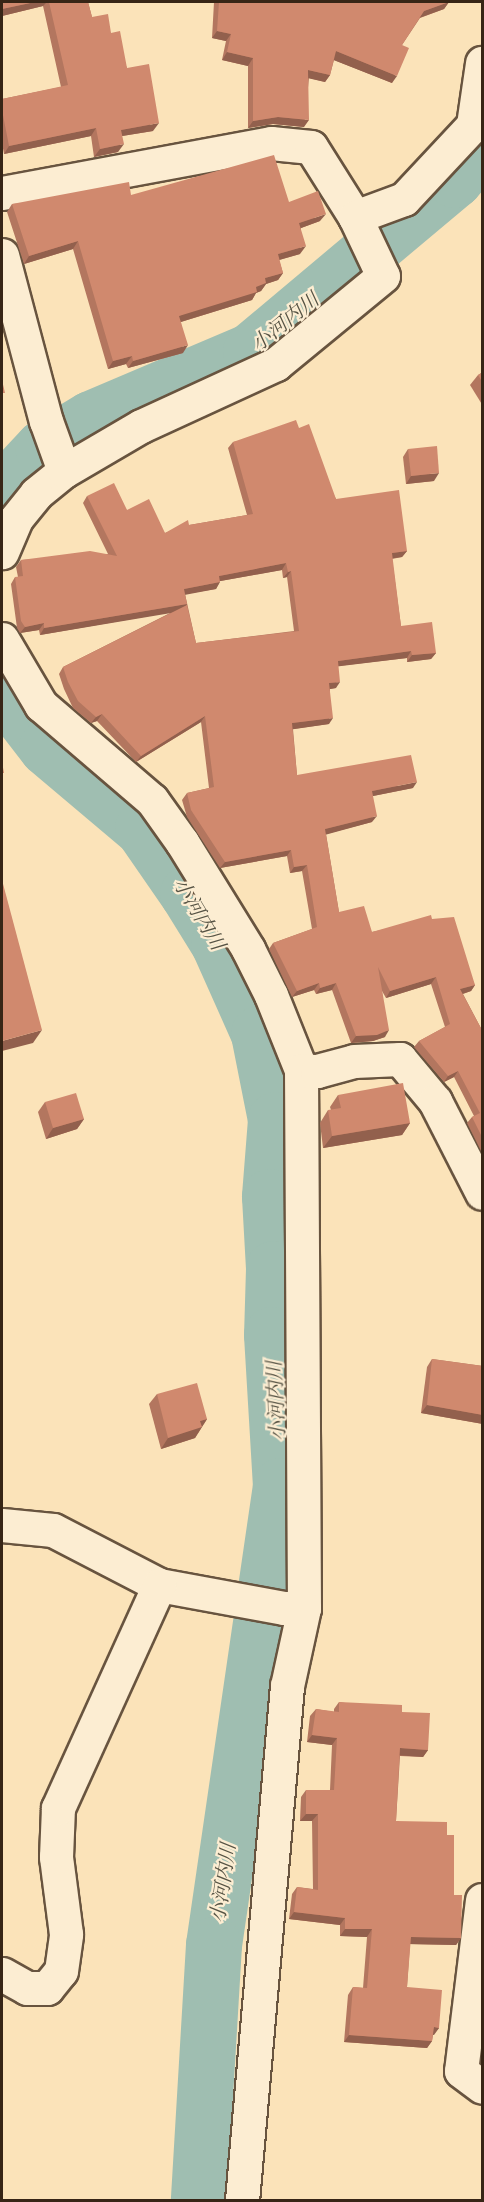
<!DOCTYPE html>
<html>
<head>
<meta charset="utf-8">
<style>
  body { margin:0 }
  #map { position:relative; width:484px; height:2202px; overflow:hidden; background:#fbe3b9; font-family:"IM FELL French Canon","Noto Serif JP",serif }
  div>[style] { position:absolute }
  .river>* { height:56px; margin:-28px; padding:0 28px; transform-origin:28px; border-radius:28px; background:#9fbeb1 }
  .roads { filter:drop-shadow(2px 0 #68543f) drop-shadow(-2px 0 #68543f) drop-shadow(0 2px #68543f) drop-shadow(0 -2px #68543f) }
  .minor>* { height:33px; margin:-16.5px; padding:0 16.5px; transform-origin:16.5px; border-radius:16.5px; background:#fcedd2 }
  .wall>* { inset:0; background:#b3765f }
  .shaded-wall>* { inset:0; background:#92604d }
  .building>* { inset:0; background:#d0896e }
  span { translate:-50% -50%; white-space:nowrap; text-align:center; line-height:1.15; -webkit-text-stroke:4.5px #fcedd2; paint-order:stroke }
  .water-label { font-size:20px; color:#565344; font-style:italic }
  .frame { position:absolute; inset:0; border:3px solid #372516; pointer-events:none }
</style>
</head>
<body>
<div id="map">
  <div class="river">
    <i style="left:2px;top:492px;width:60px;rotate:-47deg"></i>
    <i style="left:43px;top:448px;width:56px;rotate:-31.1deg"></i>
    <i style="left:91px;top:419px;width:174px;rotate:-23deg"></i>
    <i style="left:251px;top:351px;width:266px;rotate:-40deg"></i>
    <i style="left:455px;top:180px;width:42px;rotate:-49.8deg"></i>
    <i style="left:2px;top:690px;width:73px;rotate:52.2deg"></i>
    <i style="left:47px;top:748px;width:126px;rotate:40.2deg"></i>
    <i style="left:143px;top:829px;width:79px;rotate:55.3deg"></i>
    <i style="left:188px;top:894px;width:59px;rotate:58.2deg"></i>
    <i style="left:219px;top:944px;width:98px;rotate:66deg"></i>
    <i style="left:259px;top:1034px;width:88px;rotate:78.8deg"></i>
    <i style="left:276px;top:1120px;width:77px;rotate:94.5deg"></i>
    <i style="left:270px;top:1197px;width:72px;rotate:86.8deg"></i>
    <i style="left:274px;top:1269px;width:66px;rotate:91.7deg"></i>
    <i style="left:272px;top:1335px;width:151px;rotate:86.6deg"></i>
    <i style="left:281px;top:1486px;width:464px;rotate:98.3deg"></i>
    <i style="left:214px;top:1945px;width:255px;rotate:93.4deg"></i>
  </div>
  <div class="roads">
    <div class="minor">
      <i style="left:2px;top:193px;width:274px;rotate:-10.5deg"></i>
      <i style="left:271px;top:143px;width:40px;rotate:5.7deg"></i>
      <i style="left:311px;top:147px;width:83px;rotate:57.8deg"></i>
      <i style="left:355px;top:217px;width:65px;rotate:64.6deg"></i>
      <i style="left:383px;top:276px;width:139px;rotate:140.6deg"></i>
      <i style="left:276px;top:364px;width:149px;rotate:155.3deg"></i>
      <i style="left:141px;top:426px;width:89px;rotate:149.7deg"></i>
      <i style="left:64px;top:471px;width:36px;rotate:141deg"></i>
      <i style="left:36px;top:494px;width:32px;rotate:129deg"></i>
      <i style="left:16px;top:519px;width:36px;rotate:113deg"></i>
      <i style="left:355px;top:217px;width:52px;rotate:-20.2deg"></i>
      <i style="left:404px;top:199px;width:101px;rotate:-47deg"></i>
      <i style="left:473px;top:125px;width:63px;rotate:-81.7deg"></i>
      <i style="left:2px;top:255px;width:172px;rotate:75.2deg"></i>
      <i style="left:46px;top:421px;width:53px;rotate:70.2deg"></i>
      <i style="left:2px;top:639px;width:77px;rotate:59.4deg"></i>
      <i style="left:41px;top:705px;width:146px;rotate:40.6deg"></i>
      <i style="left:152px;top:800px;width:52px;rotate:54.5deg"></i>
      <i style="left:182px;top:842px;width:126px;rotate:58.3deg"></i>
      <i style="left:248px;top:949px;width:51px;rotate:63.4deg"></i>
      <i style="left:271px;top:995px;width:81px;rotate:68.2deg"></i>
      <i style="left:301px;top:1070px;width:538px;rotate:89.68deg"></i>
      <i style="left:304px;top:1608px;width:80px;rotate:102.3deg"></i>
      <i style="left:287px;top:1686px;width:516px;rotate:95deg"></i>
      <i style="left:301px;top:1070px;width:16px;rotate:4deg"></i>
      <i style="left:317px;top:1071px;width:38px;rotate:-15deg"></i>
      <i style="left:354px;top:1061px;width:46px;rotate:-2.5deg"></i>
      <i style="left:400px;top:1059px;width:55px;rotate:50.2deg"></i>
      <i style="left:435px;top:1101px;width:103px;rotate:62.9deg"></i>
      <i style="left:2px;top:1525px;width:51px;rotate:5.6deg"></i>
      <i style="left:53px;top:1530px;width:119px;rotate:27.4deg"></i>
      <i style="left:159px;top:1585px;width:127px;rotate:10.4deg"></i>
      <i style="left:284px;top:1608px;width:20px"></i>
      <i style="left:482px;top:1900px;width:172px;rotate:97deg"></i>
      <i style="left:461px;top:2071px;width:26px;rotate:37deg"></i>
      <i style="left:2px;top:1974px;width:29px;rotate:29deg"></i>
      <i style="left:27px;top:1988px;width:20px"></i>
      <i style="left:47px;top:1988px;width:22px;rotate:-51deg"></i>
      <i style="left:61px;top:1971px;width:37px;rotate:-82deg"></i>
      <i style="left:66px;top:1934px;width:78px;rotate:-97.4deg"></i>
      <i style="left:56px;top:1857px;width:49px;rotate:-87.7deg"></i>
      <i style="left:58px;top:1808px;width:245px;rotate:-65.6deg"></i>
    </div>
  </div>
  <div class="wall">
    <i style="clip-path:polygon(2px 2px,88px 2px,92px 17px,111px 33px,127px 68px,153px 131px,122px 136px,118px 152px,94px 157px,91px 136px,4px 154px,2px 143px,2px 99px,61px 87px,43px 6px,2px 16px)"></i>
    <i style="clip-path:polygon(214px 2px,449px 2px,444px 9px,420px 18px,402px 45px,392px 83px,334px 60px,330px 75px,325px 82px,309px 78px,304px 127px,273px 124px,248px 128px,248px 66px,222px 60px,226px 41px,212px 38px)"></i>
    <i style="clip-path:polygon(131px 195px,289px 202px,320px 221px,301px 228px,300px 254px,279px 260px,283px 273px,278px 280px,266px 284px,261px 291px,256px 293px,252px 300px,181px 322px,183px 353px,128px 368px,126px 364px,108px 369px,73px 249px,24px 264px,7px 212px,12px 204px)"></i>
    <i style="clip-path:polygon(483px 372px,483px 406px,470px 385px,478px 375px)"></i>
    <i style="clip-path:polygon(evenodd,299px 428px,336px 499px,407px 551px,402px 557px,392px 559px,401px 626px,436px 653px,431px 659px,407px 662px,407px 658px,338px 666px,336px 688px,330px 689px,329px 724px,293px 729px,297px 775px,413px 788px,373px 796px,372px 822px,326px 834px,339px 912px,372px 932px,432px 919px,475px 985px,471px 991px,463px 994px,483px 1032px,483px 1155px,467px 1123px,472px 1117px,474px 1116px,454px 1077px,444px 1082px,414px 1047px,419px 1041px,445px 1027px,431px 984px,386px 998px,382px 991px,385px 1037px,373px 1041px,351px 1043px,332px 990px,316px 994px,314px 990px,292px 997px,269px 949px,273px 943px,312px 929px,302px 871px,290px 873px,287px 856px,220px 868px,187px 817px,182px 800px,187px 793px,209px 788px,201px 722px,136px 762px,97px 721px,91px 723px,73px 708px,64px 689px,59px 674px,63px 667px,172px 612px,40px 635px,39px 630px,20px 633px,17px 628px,11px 584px,15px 577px,18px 577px,16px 567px,21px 560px,108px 554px,83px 503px,87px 496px,127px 510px,165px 533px,189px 525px,247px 515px,228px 448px,233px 442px,299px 428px,282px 570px,283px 578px,287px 577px,294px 631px,196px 643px,185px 594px,216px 589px,220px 581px,282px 570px)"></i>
    <i style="clip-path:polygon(408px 449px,434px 481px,406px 484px,403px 457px)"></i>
    <i style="clip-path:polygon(338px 1095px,410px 1123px,402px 1135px,323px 1148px,320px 1123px,328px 1110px,331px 1110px,330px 1107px)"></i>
    <i style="clip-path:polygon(45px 1102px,84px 1119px,77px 1129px,46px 1139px,38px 1112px)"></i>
    <i style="clip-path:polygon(432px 1359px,483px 1366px,483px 1424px,421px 1413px,427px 1367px)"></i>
    <i style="clip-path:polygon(157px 1394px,207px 1419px,195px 1438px,161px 1449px,149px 1404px)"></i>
    <i style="clip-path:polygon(339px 1702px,402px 1712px,428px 1750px,423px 1757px,400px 1756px,396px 1821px,447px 1835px,454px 1895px,461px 1938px,456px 1945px,410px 1944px,407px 1987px,439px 2028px,433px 2035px,432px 2041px,427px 2048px,344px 2042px,348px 1995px,353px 1987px,363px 1988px,367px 1937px,340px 1936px,340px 1925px,289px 1919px,292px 1894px,297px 1887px,313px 1889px,312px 1821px,300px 1821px,301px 1797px,306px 1790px,330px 1790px,332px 1745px,307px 1742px,310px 1716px,316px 1709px,334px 1712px,334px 1709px)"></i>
  </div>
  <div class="shaded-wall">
    <i style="clip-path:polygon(35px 2px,47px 2px,43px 6px,2px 16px,2px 9px)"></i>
    <i style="clip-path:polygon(449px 2px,444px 9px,419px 18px,424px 11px)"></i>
    <i style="clip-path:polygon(217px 31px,231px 34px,226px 41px,212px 38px)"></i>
    <i style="clip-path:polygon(336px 51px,397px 76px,392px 83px,331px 59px)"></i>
    <i style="clip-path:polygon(227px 52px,253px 58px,248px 66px,222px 60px)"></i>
    <i style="clip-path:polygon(308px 70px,330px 75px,325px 82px,303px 77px)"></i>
    <i style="clip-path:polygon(278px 117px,309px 120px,304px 127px,273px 124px,248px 128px,253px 121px)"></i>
    <i style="clip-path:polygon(159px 123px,153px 131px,116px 137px,121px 130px)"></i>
    <i style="clip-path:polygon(96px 128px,91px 136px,4px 154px,9px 146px)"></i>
    <i style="clip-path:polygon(124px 144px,118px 152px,94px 157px,100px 149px)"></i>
    <i style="clip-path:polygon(326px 214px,320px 221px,293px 231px,299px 223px)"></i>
    <i style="clip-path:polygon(78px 241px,73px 249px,24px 264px,29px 256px)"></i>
    <i style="clip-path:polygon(306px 246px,300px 254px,272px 262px,278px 254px)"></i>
    <i style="clip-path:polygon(283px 273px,278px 280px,266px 284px,261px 291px,256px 293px,252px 300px,174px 324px,179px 316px,265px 278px)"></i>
    <i style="clip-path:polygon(188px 345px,183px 353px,128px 368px,133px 361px)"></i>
    <i style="clip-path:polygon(132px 356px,126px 364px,108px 369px,113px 361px)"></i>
    <i style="clip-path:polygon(439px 473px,434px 481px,406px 484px,411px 476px)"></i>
    <i style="clip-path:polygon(407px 551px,402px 557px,387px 559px,392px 553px)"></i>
    <i style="clip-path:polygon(286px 563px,282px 570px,215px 582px,219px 576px)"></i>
    <i style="clip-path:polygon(291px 571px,287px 577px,283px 578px,288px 572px)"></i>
    <i style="clip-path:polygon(220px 582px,216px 589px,179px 596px,184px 589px)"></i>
    <i style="clip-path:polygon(187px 604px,183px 611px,40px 635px,44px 628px)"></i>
    <i style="clip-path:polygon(44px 623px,39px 630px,20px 633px,25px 627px)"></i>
    <i style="clip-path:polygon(411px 651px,407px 658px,333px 667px,338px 661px)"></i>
    <i style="clip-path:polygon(436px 653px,431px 659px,407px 662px,412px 655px)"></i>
    <i style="clip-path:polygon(340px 682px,336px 688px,324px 690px,329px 683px)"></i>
    <i style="clip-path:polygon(102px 714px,97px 721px,91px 723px,96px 717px)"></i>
    <i style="clip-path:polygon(205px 716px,201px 722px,136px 762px,141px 756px)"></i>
    <i style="clip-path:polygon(333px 718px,329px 724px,288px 730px,292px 723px)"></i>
    <i style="clip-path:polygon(417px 782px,413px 788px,368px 797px,372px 791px)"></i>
    <i style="clip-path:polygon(377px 816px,372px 822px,321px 836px,325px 829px)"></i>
    <i style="clip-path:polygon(291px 850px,287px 856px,220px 868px,225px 862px)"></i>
    <i style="clip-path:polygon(307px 865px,302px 871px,290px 873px,294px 867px)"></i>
    <i style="clip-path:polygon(436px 977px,431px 984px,386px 998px,390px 991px)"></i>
    <i style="clip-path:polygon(319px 983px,314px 990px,292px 997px,297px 991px)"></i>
    <i style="clip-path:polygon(336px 983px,332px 990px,316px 994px,320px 988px)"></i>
    <i style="clip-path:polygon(475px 985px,471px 991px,456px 996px,460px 989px)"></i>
    <i style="clip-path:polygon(42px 1030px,33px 1043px,2px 1051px,2px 1041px)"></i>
    <i style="clip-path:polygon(389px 1030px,385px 1037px,373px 1041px,351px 1043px,356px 1036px)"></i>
    <i style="clip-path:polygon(458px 1071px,454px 1077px,444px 1082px,448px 1076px)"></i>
    <i style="clip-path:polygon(84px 1119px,77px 1129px,46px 1139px,53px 1128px)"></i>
    <i style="clip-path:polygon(410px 1123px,402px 1135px,323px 1148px,332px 1136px)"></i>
    <i style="clip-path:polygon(427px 1405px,483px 1415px,483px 1424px,421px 1413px)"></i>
    <i style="clip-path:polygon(207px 1419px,195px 1438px,161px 1449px,168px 1438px,200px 1421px)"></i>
    <i style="clip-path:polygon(312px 1735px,337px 1738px,332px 1745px,307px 1742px)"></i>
    <i style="clip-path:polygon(400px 1748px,428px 1750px,423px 1757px,395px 1755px)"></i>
    <i style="clip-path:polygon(306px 1814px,318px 1814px,312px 1821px,300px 1821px)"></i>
    <i style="clip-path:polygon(294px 1912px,345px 1918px,340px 1925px,289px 1919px)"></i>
    <i style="clip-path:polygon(345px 1929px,372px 1929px,367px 1937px,340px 1936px)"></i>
    <i style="clip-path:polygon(411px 1937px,461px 1938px,456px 1945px,406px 1944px)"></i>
    <i style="clip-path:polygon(434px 2027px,439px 2028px,434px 2035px,428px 2034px)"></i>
    <i style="clip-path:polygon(349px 2035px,432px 2041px,427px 2048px,344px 2042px)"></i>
  </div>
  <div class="building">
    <i style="clip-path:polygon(2px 2px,35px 2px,2px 9px)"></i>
    <i style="clip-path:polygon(49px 2px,88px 2px,92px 17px,108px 14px,111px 33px,120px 31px,127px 68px,149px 64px,159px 123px,121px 130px,124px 144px,100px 149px,96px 128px,9px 146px,2px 110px,2px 99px,68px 85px)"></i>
    <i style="clip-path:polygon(219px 2px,449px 2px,424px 11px,402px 45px,409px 48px,397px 76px,336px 51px,330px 75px,308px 70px,309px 120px,278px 117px,253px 121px,253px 58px,227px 52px,231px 34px,217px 31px)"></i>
    <i style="clip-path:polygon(274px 155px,289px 202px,318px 191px,326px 214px,299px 223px,306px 246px,278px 254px,283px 273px,265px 278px,266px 283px,256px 287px,257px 292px,179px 316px,188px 345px,133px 361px,132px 356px,113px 361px,78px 241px,29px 256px,12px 204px,129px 182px,131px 195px)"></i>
    <i style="clip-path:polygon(483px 372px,483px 383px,478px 375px)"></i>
    <i style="clip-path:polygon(2px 380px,5px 393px,2px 393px)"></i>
    <i style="clip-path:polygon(296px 420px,299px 428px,309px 424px,336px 499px,399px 490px,407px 551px,392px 553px,401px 626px,432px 622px,436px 653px,412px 655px,411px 651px,338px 661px,340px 682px,329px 683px,333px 718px,292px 723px,297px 775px,411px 755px,417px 782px,372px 791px,377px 816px,325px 829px,339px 912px,364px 906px,372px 932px,431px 915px,432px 919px,454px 917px,475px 985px,460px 989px,483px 1032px,483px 1139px,472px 1117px,480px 1113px,458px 1071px,448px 1076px,419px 1041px,450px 1024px,436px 977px,390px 991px,378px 967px,389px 1030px,377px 1035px,356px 1036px,336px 983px,320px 988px,319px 983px,297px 991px,273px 943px,317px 927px,307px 865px,294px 867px,291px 850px,225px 862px,191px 810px,187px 793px,214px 787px,205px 716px,141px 756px,102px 714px,96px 717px,78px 701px,68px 682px,63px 667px,187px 605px,196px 643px,299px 631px,291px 571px,288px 572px,286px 563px,219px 576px,220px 582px,184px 589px,187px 604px,44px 628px,44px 623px,25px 627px,21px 621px,15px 577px,23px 576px,21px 560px,90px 551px,117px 556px,87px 496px,114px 483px,127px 510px,149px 499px,165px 533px,188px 520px,189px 525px,253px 514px,233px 442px)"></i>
    <i style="clip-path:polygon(437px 446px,439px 473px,411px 476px,408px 449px)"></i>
    <i style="clip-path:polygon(2px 762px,4px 773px,2px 773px)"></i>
    <i style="clip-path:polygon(2px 880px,42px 1030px,2px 1041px)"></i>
    <i style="clip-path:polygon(403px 1083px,410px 1123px,332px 1136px,328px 1110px,341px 1108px,338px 1095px)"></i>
    <i style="clip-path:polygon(76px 1093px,84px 1119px,53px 1128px,45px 1102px)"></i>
    <i style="clip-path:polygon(432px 1359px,483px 1366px,483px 1415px,427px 1405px)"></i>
    <i style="clip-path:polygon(197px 1383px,207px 1419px,200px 1421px,202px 1427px,168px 1438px,157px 1394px)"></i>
    <i style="clip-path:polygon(339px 1702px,402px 1705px,402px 1712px,430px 1713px,428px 1750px,400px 1748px,396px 1821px,447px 1822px,447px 1835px,454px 1835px,454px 1895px,462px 1895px,461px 1938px,411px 1937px,407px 1987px,442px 1990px,439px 2028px,434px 2027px,432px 2041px,349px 2035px,353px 1987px,367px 1988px,372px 1929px,345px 1929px,345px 1918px,294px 1912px,297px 1887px,318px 1890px,318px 1814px,306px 1814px,306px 1790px,334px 1790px,337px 1738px,312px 1735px,316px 1709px,339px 1712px)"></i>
  </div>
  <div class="water-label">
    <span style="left:285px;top:322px;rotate:-39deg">小河内川</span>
    <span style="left:199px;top:914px;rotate:59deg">小河内川</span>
    <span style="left:276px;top:1401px;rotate:-93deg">小河内川</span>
    <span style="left:223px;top:1883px;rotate:-82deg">小河内川</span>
  </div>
  <div class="frame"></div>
</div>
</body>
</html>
